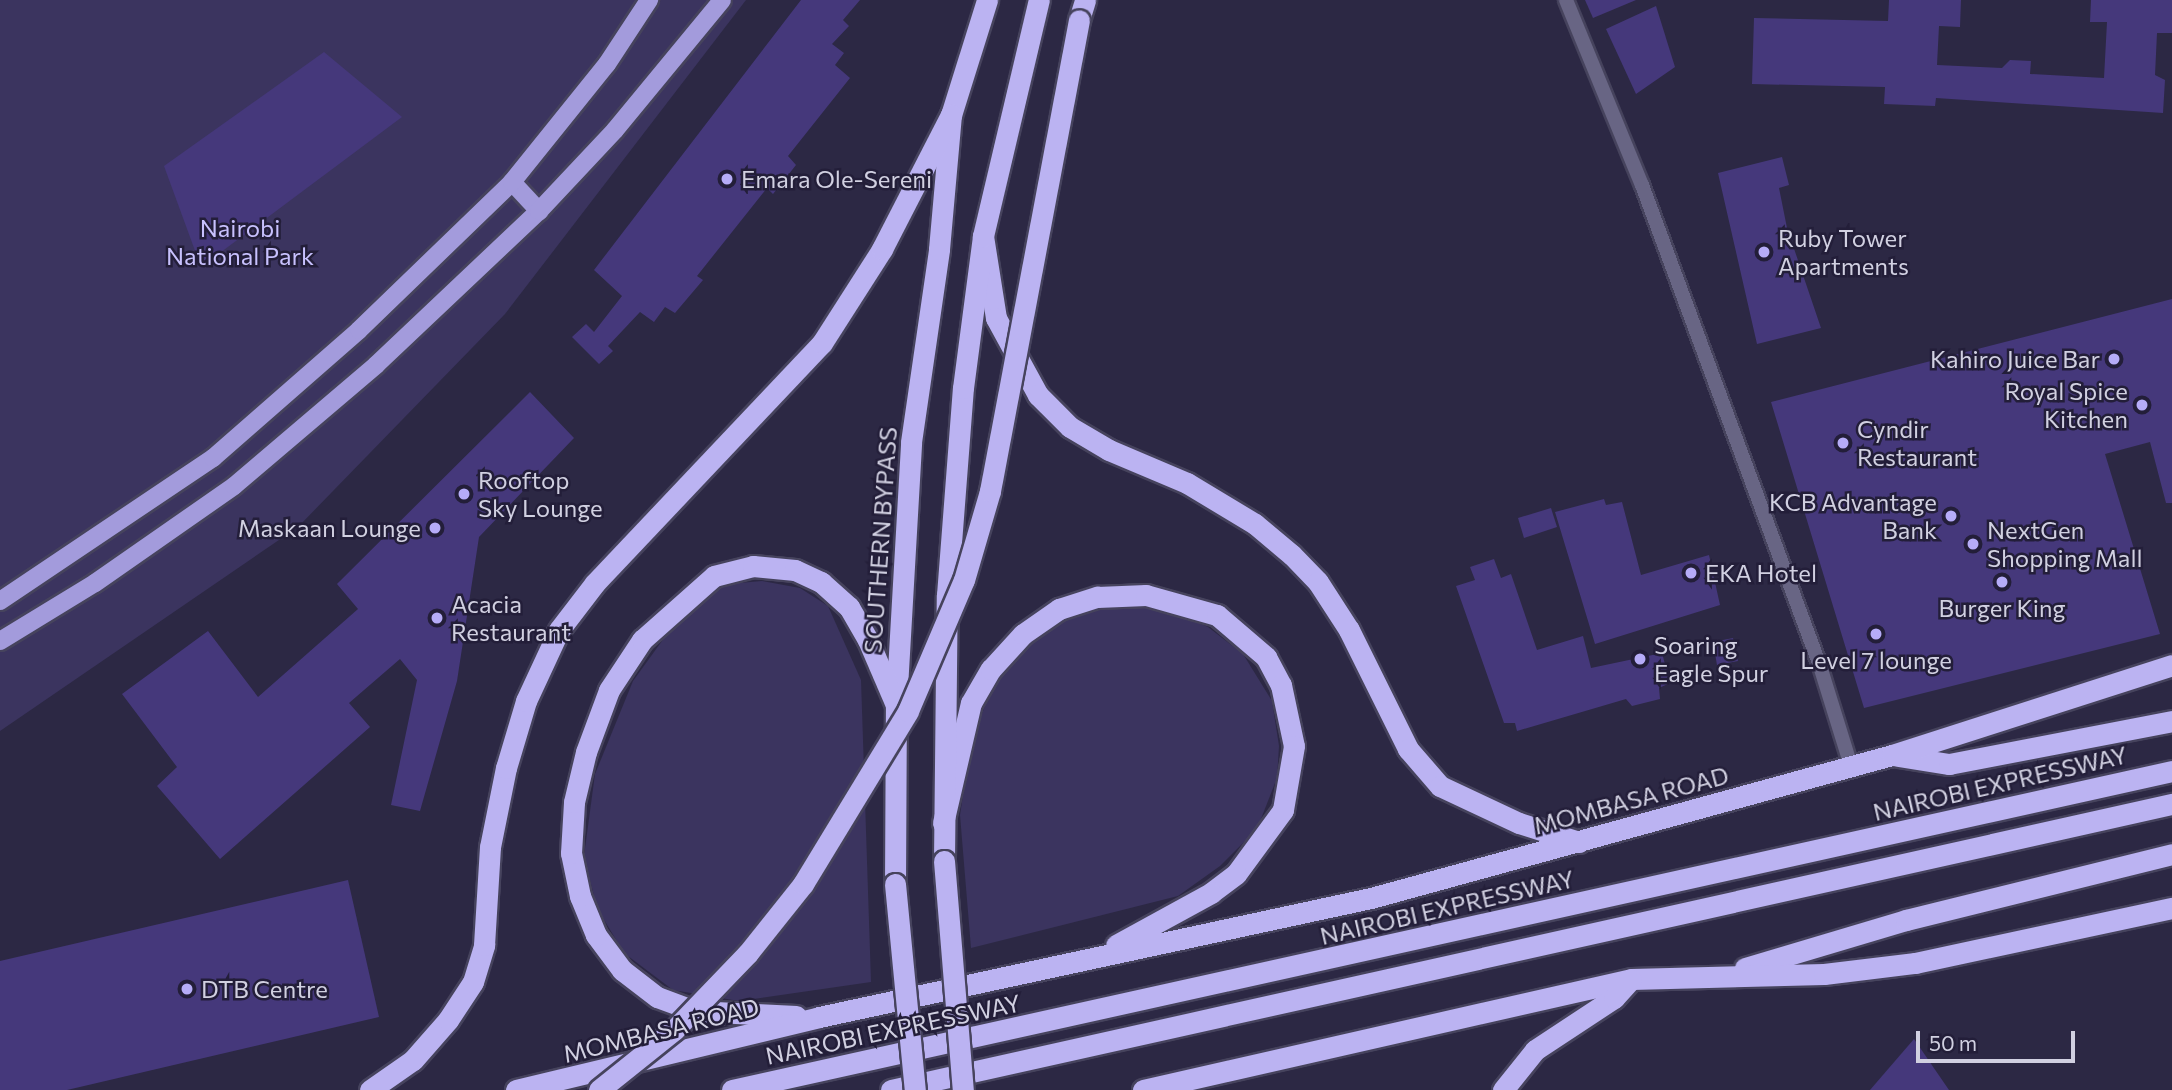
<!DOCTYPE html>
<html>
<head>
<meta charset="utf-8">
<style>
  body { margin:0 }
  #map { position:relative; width:2172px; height:1090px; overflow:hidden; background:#2c2844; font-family:Commissioner,sans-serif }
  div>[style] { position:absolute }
  .green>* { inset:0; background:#3b345f }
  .building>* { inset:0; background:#45387b }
  .roads { filter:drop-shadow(2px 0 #46435d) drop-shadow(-2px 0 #46435d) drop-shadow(0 2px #46435d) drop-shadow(0 -2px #46435d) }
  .street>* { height:14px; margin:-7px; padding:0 7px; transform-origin:7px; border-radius:7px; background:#686584 }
  .primary>* { height:18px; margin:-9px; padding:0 9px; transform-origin:9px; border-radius:9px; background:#a39bdc }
  .highway>* { height:21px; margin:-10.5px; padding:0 10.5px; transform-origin:10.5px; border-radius:10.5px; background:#bbb3f2 }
  .bridges { filter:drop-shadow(2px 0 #46435d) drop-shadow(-2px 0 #46435d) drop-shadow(0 2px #46435d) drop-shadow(0 -2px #46435d) }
  .highway-bridge>* { height:21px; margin:-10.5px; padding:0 10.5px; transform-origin:10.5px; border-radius:10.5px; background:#bbb3f2 }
  .dots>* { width:19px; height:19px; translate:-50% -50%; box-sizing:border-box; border:4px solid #231e39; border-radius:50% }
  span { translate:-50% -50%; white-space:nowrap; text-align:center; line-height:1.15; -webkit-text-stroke:5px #231e39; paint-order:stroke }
  .poi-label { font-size:24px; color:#d1d0e1 }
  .left { translate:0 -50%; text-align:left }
  .right { translate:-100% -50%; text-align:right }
  .park-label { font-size:24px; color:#c8c1fe }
  .street-label { font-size:24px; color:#d1d0e1 }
  .scale { position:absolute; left:1916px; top:1031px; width:159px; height:32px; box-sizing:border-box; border:4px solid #d1d0e1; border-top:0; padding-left:9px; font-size:21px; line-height:24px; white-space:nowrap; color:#d1d0e1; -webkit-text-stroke:5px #231e39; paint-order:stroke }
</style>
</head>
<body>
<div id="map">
  <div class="green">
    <i style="clip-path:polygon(0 0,746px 0,505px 314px,298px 527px,0 731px)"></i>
    <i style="clip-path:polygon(762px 581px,800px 588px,828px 606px,861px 680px,871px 982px,739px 1001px,673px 990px,624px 953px,597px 908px,584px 856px,595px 774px,633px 681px,675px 623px,716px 585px)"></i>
    <i style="clip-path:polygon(1131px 605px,1169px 610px,1208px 627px,1243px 654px,1272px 701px,1279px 746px,1277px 778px,1257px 829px,1220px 866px,1178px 896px,971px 948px,960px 815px,970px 749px,995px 676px,1032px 635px,1074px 613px)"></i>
  </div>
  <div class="building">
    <i style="clip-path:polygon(801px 0,860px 0,843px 20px,849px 26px,832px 44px,844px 53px,835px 65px,850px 78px,788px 156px,796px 165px,773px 194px,767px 188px,697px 276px,703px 280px,675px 313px,665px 307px,654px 322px,640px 312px,608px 346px,613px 351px,599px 364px,572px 337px,586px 324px,594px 332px,622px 296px,594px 270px)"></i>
    <i style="clip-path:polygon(1585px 0,1636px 0,1593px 18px)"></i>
    <i style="clip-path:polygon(1889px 0,1961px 0,1960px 27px,1939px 26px,1937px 65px,2002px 68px,2010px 60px,2031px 61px,2030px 74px,2104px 78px,2107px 22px,2090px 22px,2091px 0,2172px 0,2172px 33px,2157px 33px,2155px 75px,2165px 80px,2163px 113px,1936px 98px,1935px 106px,1884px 104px,1885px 87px,1752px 84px,1754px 18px,1888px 21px)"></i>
    <i style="clip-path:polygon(1656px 6px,1675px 67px,1636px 94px,1606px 29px)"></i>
    <i style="clip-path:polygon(324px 52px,402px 117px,201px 267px,164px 166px)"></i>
    <i style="clip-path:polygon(1782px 157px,1789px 185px,1779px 188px,1787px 228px,1821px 328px,1757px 344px,1718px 173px)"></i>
    <i style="clip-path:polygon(2172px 299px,2172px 503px,2166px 503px,2150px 442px,2105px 454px,2160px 634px,1864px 708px,1771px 402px)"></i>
    <i style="clip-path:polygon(530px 392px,574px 438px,479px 537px,457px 681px,420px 811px,391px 805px,417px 680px,400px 659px,349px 703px,370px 727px,220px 859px,157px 786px,177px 767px,122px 694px,208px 631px,258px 697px,358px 609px,337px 584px)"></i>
    <i style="clip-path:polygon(1604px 499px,1606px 505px,1622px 502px,1641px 575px,1709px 555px,1720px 605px,1595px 644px,1555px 512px)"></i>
    <i style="clip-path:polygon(1551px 508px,1557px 527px,1524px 538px,1518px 518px)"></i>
    <i style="clip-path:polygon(1494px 559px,1501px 578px,1511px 574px,1537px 650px,1583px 636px,1591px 668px,1662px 653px,1670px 683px,1659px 688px,1660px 699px,1632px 706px,1626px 699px,1517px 731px,1515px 723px,1504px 723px,1456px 586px,1475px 580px,1470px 567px)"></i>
    <i style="clip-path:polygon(1733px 638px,1738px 661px,1717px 665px,1713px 642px)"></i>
    <i style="clip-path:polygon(348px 880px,379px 1017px,67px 1090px,0 1090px,0 961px)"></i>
    <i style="clip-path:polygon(1914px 1039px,1949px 1090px,1870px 1090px)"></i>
  </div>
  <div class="roads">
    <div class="street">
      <i style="left:1566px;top:0;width:200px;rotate:67.7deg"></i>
      <i style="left:1642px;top:185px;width:513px;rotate:69.69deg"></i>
      <i style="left:1820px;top:666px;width:105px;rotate:72.8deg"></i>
    </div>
    <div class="primary">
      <i style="left:512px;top:182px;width:40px;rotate:47deg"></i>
      <i style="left:0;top:601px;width:257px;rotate:-33.9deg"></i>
      <i style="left:213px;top:458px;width:194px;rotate:-41.2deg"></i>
      <i style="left:359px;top:330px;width:213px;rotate:-44deg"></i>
      <i style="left:512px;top:182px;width:151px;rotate:-51.2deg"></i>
      <i style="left:607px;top:64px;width:77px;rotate:-56.7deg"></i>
      <i style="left:0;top:641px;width:111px;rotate:-31.4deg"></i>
      <i style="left:95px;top:583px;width:169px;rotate:-34.9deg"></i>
      <i style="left:234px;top:486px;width:187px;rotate:-40.4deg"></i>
      <i style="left:376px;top:365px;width:224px;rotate:-43.4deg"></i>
      <i style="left:539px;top:211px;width:111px;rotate:-46.8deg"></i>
      <i style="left:615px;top:130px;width:168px;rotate:-50.5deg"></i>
    </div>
    <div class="highway">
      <i style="left:1079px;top:20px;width:21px;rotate:-73deg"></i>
      <i style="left:983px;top:236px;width:83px;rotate:81deg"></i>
      <i style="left:996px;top:318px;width:88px;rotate:61.4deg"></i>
      <i style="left:1038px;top:395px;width:45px;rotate:45deg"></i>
      <i style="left:1070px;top:427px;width:45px;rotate:30.5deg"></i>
      <i style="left:1109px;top:450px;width:85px;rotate:22.9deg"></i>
      <i style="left:1187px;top:483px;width:79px;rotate:31.1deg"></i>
      <i style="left:1255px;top:524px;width:48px;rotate:40deg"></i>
      <i style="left:1292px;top:555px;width:37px;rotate:46deg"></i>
      <i style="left:1318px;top:582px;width:57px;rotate:57.1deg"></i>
      <i style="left:1349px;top:630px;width:133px;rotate:63.6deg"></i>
      <i style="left:1408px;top:749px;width:49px;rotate:49.1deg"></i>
      <i style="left:1440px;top:786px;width:87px;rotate:25.1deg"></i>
      <i style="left:1519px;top:823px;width:63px;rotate:17.6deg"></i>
      <i style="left:1898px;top:756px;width:52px;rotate:8.9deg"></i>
      <i style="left:1949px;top:764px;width:227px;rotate:-10.9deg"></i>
      <i style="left:943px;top:823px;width:123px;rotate:-76.9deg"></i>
      <i style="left:971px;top:703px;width:39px;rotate:-60deg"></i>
      <i style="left:991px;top:669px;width:47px;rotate:-47.6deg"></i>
      <i style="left:1023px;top:634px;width:44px;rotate:-34.8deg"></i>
      <i style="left:1059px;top:609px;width:40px;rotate:-18deg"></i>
      <i style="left:1097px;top:597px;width:49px;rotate:-2.3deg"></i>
      <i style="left:1146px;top:595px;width:74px;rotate:15.7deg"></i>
      <i style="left:1217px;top:615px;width:65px;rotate:40.6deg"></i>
      <i style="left:1266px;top:657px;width:32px;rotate:62deg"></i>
      <i style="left:1281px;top:685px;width:62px;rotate:78deg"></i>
      <i style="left:1294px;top:746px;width:65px;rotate:99.8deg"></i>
      <i style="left:1283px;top:810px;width:79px;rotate:126.3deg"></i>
      <i style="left:1236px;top:874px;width:31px;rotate:143deg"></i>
      <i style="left:1211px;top:893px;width:108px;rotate:151.3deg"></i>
      <i style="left:944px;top:861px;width:266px;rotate:-89.4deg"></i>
      <i style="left:947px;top:595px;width:208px;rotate:-85.6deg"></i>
      <i style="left:963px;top:388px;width:153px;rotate:-82.5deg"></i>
      <i style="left:983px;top:236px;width:243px;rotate:-76.7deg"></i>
      <i style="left:895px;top:884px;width:179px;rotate:-89.7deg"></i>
      <i style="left:896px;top:705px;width:263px;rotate:-86.7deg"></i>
      <i style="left:911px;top:442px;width:195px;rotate:-81.7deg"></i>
      <i style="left:939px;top:249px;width:135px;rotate:-84.9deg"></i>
      <i style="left:951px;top:115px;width:121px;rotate:-72.6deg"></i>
      <i style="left:1745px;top:968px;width:168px;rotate:-16.6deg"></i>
      <i style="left:1906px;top:920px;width:274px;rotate:-13.9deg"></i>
      <i style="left:796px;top:1016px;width:101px;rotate:-177.2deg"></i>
      <i style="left:695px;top:1011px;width:40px;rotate:-159.8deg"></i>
      <i style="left:657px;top:997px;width:44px;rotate:-142.4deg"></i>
      <i style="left:622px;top:970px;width:44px;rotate:-126.6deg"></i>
      <i style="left:596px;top:935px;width:42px;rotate:-112.3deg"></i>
      <i style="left:580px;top:896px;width:44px;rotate:-101.8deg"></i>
      <i style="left:571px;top:853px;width:51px;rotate:-86.6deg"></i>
      <i style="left:574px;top:802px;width:51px;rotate:-76.5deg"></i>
      <i style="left:586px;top:752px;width:66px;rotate:-69.6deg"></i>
      <i style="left:609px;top:690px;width:60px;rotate:-56.6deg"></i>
      <i style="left:642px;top:640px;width:96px;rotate:-41.6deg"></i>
      <i style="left:714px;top:576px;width:40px;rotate:-14.4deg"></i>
      <i style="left:753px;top:566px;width:42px;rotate:5.4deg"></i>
      <i style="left:795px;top:570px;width:29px;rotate:25deg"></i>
      <i style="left:821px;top:582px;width:38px;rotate:42deg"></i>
      <i style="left:849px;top:607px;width:38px;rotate:60deg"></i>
      <i style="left:868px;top:640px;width:71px;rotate:66.7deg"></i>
      <i style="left:370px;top:1090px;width:52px;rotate:-34.9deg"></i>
      <i style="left:413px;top:1060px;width:53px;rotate:-48.8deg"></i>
      <i style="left:448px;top:1020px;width:45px;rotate:-56.7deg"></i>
      <i style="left:473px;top:982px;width:39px;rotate:-73deg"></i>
      <i style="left:484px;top:945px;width:98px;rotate:-86.5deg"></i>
      <i style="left:490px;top:847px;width:81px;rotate:-78.6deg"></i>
      <i style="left:506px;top:768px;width:70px;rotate:-73.4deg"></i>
      <i style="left:526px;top:701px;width:78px;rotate:-65.1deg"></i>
      <i style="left:559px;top:630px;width:59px;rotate:-52.5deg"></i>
      <i style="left:595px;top:583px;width:330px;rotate:-46.6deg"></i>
      <i style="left:822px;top:343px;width:112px;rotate:-57.4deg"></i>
      <i style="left:882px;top:249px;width:151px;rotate:-62.8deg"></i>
      <i style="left:516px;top:1090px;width:312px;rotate:-13.5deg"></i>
      <i style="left:819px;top:1017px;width:565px;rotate:-12.17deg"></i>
      <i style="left:1371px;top:898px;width:540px;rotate:-15.35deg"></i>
      <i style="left:1892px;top:755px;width:294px;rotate:-17.8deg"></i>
      <i style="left:732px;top:1090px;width:1475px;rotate:-12.49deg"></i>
      <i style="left:891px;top:1090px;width:1313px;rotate:-12.59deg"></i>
      <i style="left:1143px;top:1090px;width:500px;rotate:-12.81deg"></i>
      <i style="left:1631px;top:979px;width:193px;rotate:-1.5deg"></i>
      <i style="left:1824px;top:974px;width:92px;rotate:-6.9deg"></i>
      <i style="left:1915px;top:963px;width:263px;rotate:-12.1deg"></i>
      <i style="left:1503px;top:1090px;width:51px;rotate:-51.3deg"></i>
      <i style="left:1535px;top:1050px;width:95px;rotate:-33.4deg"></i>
      <i style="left:1614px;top:998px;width:25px;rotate:-48deg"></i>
    </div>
  </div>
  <div class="bridges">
    <div class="highway-bridge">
      <i style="left:944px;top:861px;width:230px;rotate:85.3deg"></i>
      <i style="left:895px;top:884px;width:207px;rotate:84.5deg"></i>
      <i style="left:599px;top:1090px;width:96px;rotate:-38.7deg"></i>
      <i style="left:674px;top:1030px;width:107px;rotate:-46.1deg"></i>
      <i style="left:748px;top:953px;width:88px;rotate:-51.4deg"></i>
      <i style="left:803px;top:884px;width:202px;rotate:-58.7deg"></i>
      <i style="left:908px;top:711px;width:142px;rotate:-66.9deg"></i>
      <i style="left:964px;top:580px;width:93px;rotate:-73.7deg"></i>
      <i style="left:990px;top:491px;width:479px;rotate:-79.3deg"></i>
    </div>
  </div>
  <div class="dots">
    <i style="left:727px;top:179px;background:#b6acf8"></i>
    <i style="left:1764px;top:252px;background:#b6acf8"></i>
    <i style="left:2114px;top:359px;background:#b6acf8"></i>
    <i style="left:2142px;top:405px;background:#b6acf8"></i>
    <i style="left:1843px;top:443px;background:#b6acf8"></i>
    <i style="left:464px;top:494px;background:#b6acf8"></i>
    <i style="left:1951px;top:516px;background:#b6acf8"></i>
    <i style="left:435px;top:528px;background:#b6acf8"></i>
    <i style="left:1973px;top:544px;background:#b6acf8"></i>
    <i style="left:1691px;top:573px;background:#b6acf8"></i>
    <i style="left:2002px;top:582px;background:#b6acf8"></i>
    <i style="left:437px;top:618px;background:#b6acf8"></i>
    <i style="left:1876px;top:634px;background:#b6acf8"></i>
    <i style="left:1640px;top:659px;background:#b6acf8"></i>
    <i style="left:187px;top:989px;background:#b6acf8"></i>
  </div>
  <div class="poi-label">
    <span class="left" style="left:741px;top:179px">Emara Ole-Sereni</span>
    <span class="left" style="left:1778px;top:252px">Ruby Tower<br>Apartments</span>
    <span class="right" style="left:2100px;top:359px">Kahiro Juice Bar</span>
    <span class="right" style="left:2128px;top:405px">Royal Spice<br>Kitchen</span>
    <span class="left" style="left:1857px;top:443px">Cyndir<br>Restaurant</span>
    <span class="left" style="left:478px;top:494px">Rooftop<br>Sky Lounge</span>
    <span class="right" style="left:1937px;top:516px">KCB Advantage<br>Bank</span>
    <span class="right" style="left:421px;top:528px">Maskaan Lounge</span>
    <span class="left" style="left:1987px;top:544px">NextGen<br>Shopping Mall</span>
    <span class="left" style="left:1705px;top:573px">EKA Hotel</span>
    <span class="left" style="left:451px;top:618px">Acacia<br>Restaurant</span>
    <span style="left:2002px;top:608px">Burger King</span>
    <span class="left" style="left:1654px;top:659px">Soaring<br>Eagle Spur</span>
    <span style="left:1876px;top:660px">Level 7 lounge</span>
    <span class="left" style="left:201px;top:989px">DTB Centre</span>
  </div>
  <div class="park-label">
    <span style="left:240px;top:242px">Nairobi<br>National Park</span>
  </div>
  <div class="street-label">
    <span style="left:880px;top:540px;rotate:-86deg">SOUTHERN BYPASS</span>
    <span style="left:2000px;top:783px;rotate:-13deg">NAIROBI EXPRESSWAY</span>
    <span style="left:1631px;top:800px;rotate:-15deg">MOMBASA ROAD</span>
    <span style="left:1447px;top:907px;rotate:-13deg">NAIROBI EXPRESSWAY</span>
    <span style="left:893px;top:1029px;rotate:-12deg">NAIROBI EXPRESSWAY</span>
    <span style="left:661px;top:1030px;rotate:-14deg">MOMBASA ROAD</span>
  </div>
  <div class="scale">50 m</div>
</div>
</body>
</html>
